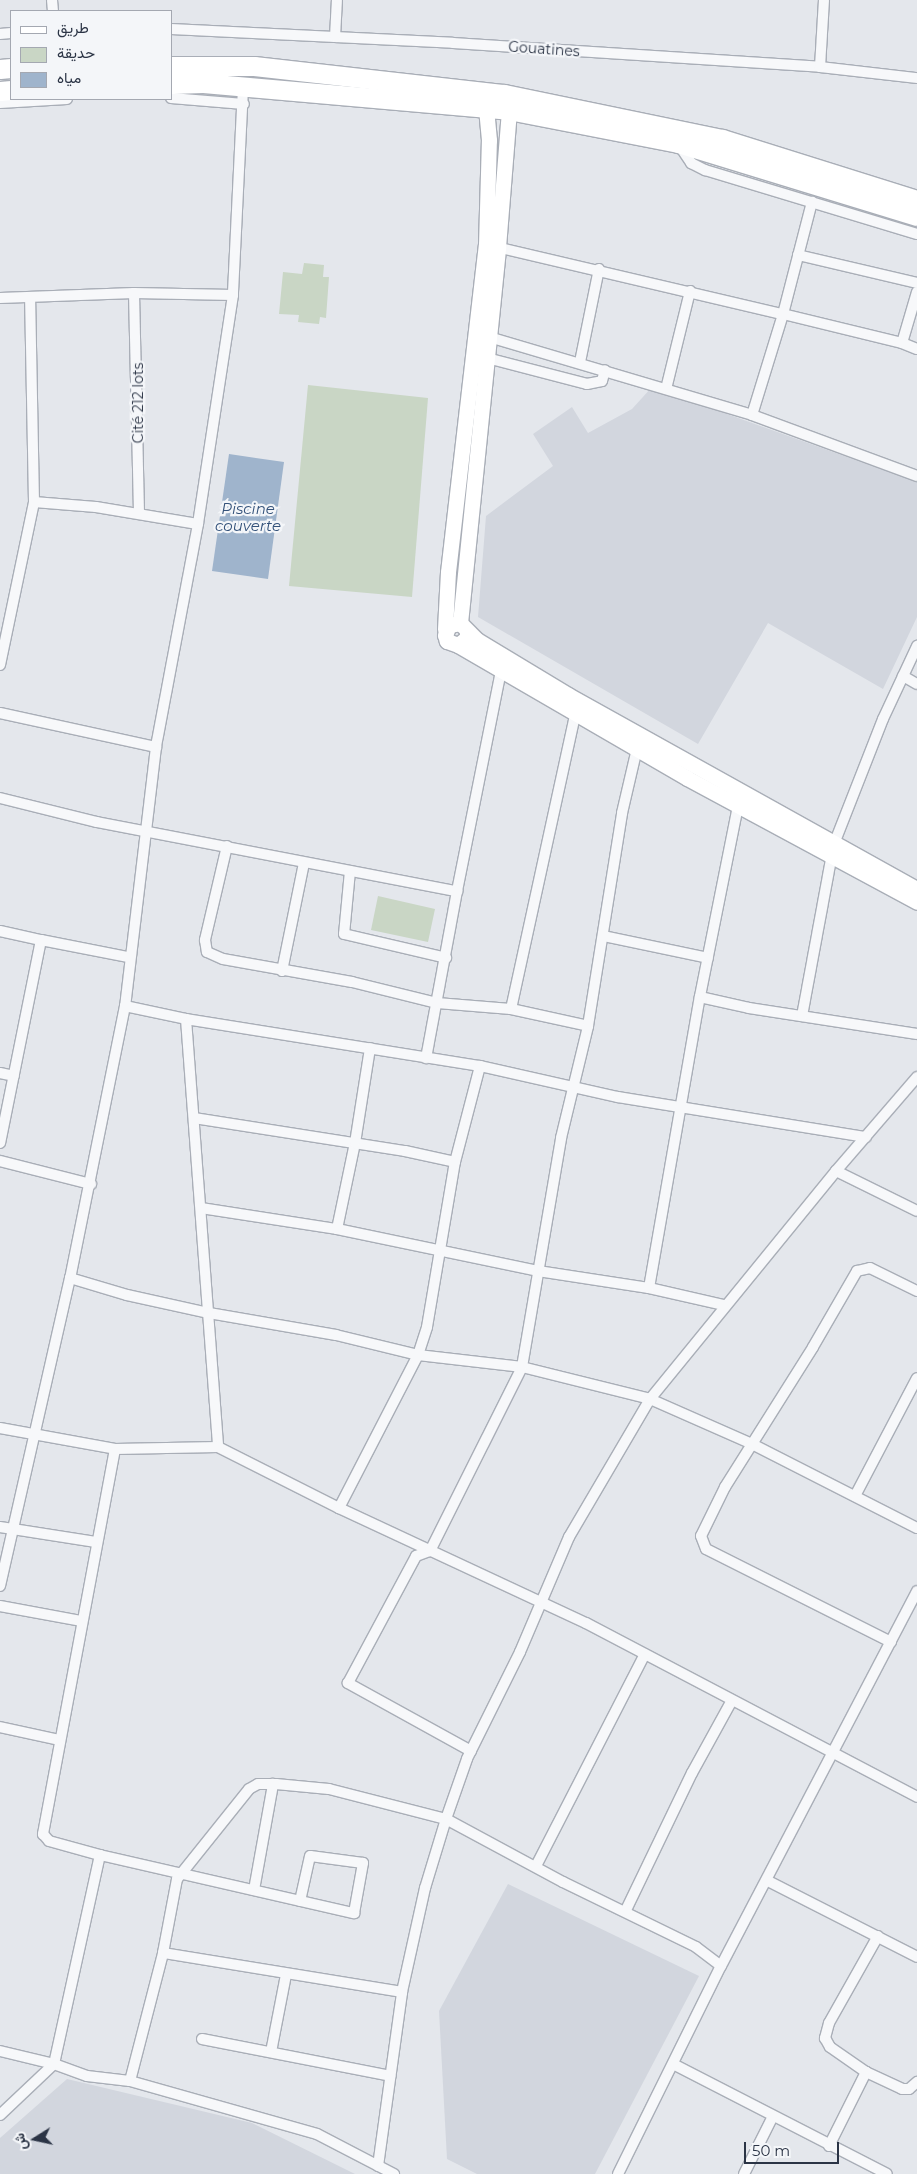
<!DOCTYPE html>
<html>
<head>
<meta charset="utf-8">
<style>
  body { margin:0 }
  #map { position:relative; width:917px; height:2174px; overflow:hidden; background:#e4e7ec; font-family:Montserrat,Vazirmatn,sans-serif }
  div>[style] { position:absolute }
  .built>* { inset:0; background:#d2d6de }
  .green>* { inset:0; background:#c9d6c5 }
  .water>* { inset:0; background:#9fb4cc }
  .roads { filter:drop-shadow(1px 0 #a9aeb7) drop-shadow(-1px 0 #a9aeb7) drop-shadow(0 1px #a9aeb7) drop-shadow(0 -1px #a9aeb7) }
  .street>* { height:10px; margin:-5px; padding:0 5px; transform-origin:5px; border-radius:5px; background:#f7f8fa }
  .secondary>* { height:15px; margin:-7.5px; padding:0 7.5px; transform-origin:7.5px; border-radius:7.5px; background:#fff }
  .highway>* { height:19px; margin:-9.5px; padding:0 9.5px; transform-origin:9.5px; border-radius:9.5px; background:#fff }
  span { translate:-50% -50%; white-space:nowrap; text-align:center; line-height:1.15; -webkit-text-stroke:4.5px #f4f6f9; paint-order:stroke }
  .street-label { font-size:14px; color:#2b3445 }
  .water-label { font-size:15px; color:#34527a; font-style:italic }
  .legend { position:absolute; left:10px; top:10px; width:162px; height:90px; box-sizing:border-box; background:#f4f6f9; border:1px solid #a4a8b1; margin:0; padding:6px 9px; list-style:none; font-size:15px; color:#2b3445 }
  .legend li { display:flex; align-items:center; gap:10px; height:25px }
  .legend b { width:25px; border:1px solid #a4a8b1 }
  .north { position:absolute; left:10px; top:2114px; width:50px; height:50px; -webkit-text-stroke:4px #f4f6f9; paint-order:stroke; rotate:260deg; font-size:14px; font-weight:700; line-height:20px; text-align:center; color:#2b3445 }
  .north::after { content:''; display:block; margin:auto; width:18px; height:22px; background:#2b3445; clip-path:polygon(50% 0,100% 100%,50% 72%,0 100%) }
  .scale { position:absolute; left:744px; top:2142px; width:95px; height:22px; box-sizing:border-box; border:2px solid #2b3445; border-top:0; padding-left:6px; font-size:15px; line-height:18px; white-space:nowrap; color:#2b3445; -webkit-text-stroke:4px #f4f6f9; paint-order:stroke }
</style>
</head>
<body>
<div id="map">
  <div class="built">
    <i style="clip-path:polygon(652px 387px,917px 482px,917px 617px,883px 689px,768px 623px,698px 744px,478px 617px,486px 516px,553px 466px,533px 434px,572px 407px,588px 433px,632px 409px)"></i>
    <i style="clip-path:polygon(508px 1884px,699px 1976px,595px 2174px,477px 2174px,447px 2159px,439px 2011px)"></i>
    <i style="clip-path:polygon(67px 2079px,252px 2123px,355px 2174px,0 2174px,0 2138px)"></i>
  </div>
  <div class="green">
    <i style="clip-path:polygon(304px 263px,324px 265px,323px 277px,329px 277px,326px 318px,320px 317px,319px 324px,298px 322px,299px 315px,279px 314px,283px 272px,302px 274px)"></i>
    <i style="clip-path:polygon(308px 385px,428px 398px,412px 597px,289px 586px)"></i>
    <i style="clip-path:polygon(378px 896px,435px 909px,428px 942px,371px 930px)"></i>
  </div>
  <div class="water">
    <i style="clip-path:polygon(229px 454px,284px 462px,268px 579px,212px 571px)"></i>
  </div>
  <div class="roads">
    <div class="street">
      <i style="left:52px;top:0;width:11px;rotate:85deg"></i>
      <i style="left:171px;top:29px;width:282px;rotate:2.8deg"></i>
      <i style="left:453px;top:43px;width:368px;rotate:3.7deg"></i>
      <i style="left:820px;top:67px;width:98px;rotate:6.5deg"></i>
      <i style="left:0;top:34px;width:11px;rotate:-5deg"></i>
      <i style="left:335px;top:37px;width:37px;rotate:-87deg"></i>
      <i style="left:820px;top:67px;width:67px;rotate:-86.6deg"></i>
      <i style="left:243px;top:88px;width:207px;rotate:92.8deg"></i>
      <i style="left:233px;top:295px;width:232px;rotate:98.7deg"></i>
      <i style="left:198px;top:524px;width:227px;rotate:100.7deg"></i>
      <i style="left:156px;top:747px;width:261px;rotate:96.8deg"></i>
      <i style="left:125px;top:1006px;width:278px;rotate:101.4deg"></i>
      <i style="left:70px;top:1278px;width:59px;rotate:16.6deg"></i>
      <i style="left:127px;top:1295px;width:84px;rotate:12.4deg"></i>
      <i style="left:209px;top:1313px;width:129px;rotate:9.8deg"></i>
      <i style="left:336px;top:1335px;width:84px;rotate:13.7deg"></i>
      <i style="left:418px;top:1355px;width:105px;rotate:6.6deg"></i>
      <i style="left:522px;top:1367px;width:132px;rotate:14deg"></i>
      <i style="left:650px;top:1399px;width:160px;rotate:120.4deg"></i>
      <i style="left:569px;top:1537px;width:125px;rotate:113.1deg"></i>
      <i style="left:520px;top:1652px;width:119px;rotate:116.4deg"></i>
      <i style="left:467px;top:1759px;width:64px;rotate:109.3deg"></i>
      <i style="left:446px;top:1819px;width:133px;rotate:28.3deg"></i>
      <i style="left:563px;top:1882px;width:148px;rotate:26deg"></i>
      <i style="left:696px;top:1947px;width:31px;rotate:37deg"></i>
      <i style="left:171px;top:98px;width:73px;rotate:4.7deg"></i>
      <i style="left:0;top:103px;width:67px;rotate:-3.4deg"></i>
      <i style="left:679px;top:145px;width:22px;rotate:56deg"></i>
      <i style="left:691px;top:163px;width:16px;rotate:27deg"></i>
      <i style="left:705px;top:170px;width:221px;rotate:16.8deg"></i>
      <i style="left:492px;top:246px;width:299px;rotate:13.2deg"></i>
      <i style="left:783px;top:314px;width:116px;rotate:-75.5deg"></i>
      <i style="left:798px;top:255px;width:122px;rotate:13.2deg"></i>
      <i style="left:917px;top:292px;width:53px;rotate:106.4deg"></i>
      <i style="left:902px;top:343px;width:16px;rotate:22deg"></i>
      <i style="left:134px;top:293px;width:220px;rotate:88.7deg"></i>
      <i style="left:0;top:298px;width:134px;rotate:-2.1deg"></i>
      <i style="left:134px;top:293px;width:99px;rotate:1.2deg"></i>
      <i style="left:489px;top:337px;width:274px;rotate:16.5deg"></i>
      <i style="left:752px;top:415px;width:176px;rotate:20.3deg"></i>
      <i style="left:487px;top:358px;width:103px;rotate:14.6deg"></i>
      <i style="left:587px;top:384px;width:15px;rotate:-11deg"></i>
      <i style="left:602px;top:381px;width:11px;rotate:-75deg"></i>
      <i style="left:580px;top:362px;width:95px;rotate:-78.5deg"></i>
      <i style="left:666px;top:389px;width:101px;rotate:-76.2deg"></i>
      <i style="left:752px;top:415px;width:106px;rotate:-72.9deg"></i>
      <i style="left:783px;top:314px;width:122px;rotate:13.7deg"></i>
      <i style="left:34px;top:502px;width:62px;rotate:4.6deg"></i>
      <i style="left:96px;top:507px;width:103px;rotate:9.5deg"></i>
      <i style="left:0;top:665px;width:167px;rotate:-78.2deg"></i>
      <i style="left:34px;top:502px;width:205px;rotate:-91.1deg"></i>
      <i style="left:903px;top:676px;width:16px;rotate:30deg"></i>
      <i style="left:0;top:713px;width:160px;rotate:12.3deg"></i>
      <i style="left:0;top:798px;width:100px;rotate:13.9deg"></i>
      <i style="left:97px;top:822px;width:367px;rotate:10.9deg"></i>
      <i style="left:457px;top:891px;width:170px;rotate:100.5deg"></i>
      <i style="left:738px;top:806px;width:195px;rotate:101.3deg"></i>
      <i style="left:700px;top:997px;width:50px;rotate:12.7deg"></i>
      <i style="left:749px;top:1008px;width:170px;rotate:8.8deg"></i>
      <i style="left:227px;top:846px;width:97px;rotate:103.2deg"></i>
      <i style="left:205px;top:940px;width:12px;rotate:81deg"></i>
      <i style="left:207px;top:952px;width:17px;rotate:24deg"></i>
      <i style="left:223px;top:959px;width:131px;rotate:10.1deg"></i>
      <i style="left:352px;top:982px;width:88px;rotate:13.9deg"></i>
      <i style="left:437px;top:1003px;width:74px;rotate:4.6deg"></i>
      <i style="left:511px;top:1009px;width:79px;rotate:12.4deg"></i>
      <i style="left:350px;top:871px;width:63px;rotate:95.4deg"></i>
      <i style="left:344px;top:934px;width:105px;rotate:13.2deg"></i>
      <i style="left:457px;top:891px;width:225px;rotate:-78.7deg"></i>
      <i style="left:0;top:931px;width:42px;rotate:12.4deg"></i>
      <i style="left:41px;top:940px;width:207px;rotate:101.4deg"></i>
      <i style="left:603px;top:936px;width:107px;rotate:11.8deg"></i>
      <i style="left:41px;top:940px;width:89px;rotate:11.1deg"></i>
      <i style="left:282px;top:971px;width:110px;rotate:-78.5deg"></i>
      <i style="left:125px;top:1006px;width:62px;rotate:12deg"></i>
      <i style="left:186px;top:1019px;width:298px;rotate:9.1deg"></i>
      <i style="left:480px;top:1066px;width:141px;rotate:12.7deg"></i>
      <i style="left:618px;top:1097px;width:251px;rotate:9.2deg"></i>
      <i style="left:511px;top:1009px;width:301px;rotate:-77.7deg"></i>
      <i style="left:802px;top:1016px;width:175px;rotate:-79.5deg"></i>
      <i style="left:834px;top:844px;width:134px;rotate:-68.6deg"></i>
      <i style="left:883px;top:719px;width:81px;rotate:-65deg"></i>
      <i style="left:186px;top:1019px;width:429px;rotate:85.7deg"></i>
      <i style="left:218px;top:1447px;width:136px;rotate:26.8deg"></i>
      <i style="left:339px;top:1508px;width:272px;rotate:25deg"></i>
      <i style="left:586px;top:1623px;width:374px;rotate:27.7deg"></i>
      <i style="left:0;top:1073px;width:14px;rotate:12deg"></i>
      <i style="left:917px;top:1077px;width:124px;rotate:130.8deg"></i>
      <i style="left:836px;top:1171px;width:294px;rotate:129.2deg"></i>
      <i style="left:650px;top:1399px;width:111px;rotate:23.8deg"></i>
      <i style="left:752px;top:1444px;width:185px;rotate:27deg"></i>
      <i style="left:194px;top:1118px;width:214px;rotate:8.9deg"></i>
      <i style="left:405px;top:1151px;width:51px;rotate:12.4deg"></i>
      <i style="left:0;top:1161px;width:94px;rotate:14.2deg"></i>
      <i style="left:836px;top:1171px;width:90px;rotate:26.3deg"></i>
      <i style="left:201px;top:1208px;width:138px;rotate:8.8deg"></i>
      <i style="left:337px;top:1229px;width:88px;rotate:-78.2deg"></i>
      <i style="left:355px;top:1143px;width:96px;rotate:-81deg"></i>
      <i style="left:337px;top:1229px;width:205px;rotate:11.8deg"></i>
      <i style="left:538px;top:1271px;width:112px;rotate:8.7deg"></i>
      <i style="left:649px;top:1288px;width:77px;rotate:12.8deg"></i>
      <i style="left:649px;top:1288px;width:295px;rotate:-80.1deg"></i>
      <i style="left:0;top:1428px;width:117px;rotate:10.3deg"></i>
      <i style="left:115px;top:1449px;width:103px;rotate:-1.1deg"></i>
      <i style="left:115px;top:1449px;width:392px;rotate:100.6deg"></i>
      <i style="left:43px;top:1834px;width:9px;rotate:49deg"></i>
      <i style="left:49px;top:1841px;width:53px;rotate:15.4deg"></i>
      <i style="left:100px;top:1855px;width:261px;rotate:12.9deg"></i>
      <i style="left:354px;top:1913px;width:51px;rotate:-79.8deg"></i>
      <i style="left:363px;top:1863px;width:53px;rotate:-172.5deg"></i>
      <i style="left:310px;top:1856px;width:46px;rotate:102.5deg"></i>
      <i style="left:855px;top:1496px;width:133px;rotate:-62.3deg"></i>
      <i style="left:339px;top:1508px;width:172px;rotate:-62.7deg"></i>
      <i style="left:418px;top:1355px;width:29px;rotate:-72deg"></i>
      <i style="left:427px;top:1327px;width:167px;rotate:-80.4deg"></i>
      <i style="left:455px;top:1162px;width:99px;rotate:-75.4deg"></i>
      <i style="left:0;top:1527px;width:97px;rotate:8.9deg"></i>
      <i style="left:0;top:1586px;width:316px;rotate:-77.2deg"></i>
      <i style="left:0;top:1606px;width:82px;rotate:10.5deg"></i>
      <i style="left:891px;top:1642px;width:207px;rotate:-153.3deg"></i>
      <i style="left:706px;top:1549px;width:14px;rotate:-111deg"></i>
      <i style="left:701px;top:1536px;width:55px;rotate:-63.9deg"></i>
      <i style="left:725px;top:1487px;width:165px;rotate:-57.8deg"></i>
      <i style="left:813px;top:1347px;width:88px;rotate:-59.9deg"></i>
      <i style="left:857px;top:1271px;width:13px;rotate:-13deg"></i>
      <i style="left:870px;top:1268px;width:52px;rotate:26.1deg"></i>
      <i style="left:0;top:1727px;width:60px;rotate:12.4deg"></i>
      <i style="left:471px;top:1751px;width:141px;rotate:-151.1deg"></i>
      <i style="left:348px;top:1683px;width:144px;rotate:-61.8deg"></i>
      <i style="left:416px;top:1556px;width:15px;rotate:-20deg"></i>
      <i style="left:430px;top:1551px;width:206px;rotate:-63.4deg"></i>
      <i style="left:522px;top:1367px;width:232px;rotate:-80.3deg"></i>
      <i style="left:561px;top:1138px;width:115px;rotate:-76.4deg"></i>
      <i style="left:588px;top:1026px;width:216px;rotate:-80.9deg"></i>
      <i style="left:622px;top:813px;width:71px;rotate:-76.9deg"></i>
      <i style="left:536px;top:1866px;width:238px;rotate:-62.8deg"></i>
      <i style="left:768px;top:1881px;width:167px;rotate:27deg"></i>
      <i style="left:254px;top:1890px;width:108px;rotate:-79.8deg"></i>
      <i style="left:626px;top:1910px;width:152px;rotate:-64.3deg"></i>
      <i style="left:692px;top:1773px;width:81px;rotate:-61.2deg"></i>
      <i style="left:878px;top:1936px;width:100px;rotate:119.4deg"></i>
      <i style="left:829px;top:2023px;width:16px;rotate:105deg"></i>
      <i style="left:825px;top:2038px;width:10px;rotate:61deg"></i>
      <i style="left:830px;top:2047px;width:44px;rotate:34.8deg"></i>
      <i style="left:866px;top:2072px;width:40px;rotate:25deg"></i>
      <i style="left:902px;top:2089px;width:7px"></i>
      <i style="left:909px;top:2089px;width:11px;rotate:-41deg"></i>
      <i style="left:202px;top:2039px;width:192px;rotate:11.1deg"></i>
      <i style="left:0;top:2051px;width:56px;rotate:13.5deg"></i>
      <i style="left:54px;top:2064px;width:214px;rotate:-77.6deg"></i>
      <i style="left:271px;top:2052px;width:78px;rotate:-79deg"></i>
      <i style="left:675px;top:2065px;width:238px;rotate:27.2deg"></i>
      <i style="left:130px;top:2081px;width:132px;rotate:-75.5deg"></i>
      <i style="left:163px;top:1953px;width:75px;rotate:-79.3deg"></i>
      <i style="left:177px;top:1879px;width:115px;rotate:-51.3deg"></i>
      <i style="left:249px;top:1789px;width:10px;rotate:-29deg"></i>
      <i style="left:258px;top:1784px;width:18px"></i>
      <i style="left:276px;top:1784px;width:53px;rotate:5.4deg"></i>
      <i style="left:329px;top:1789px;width:121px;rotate:14.4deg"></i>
      <i style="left:446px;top:1819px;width:72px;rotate:106.9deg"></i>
      <i style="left:425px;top:1888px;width:107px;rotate:102.5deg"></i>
      <i style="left:402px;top:1992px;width:242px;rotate:-170.7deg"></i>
      <i style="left:0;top:2115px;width:74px;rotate:-43.4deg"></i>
      <i style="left:54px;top:2064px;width:35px;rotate:20deg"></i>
      <i style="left:87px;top:2076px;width:43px;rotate:6.6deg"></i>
      <i style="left:130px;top:2081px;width:194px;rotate:15.8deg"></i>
      <i style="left:317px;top:2134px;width:87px;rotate:27.5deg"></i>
      <i style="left:829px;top:2146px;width:83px;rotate:-63.4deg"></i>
      <i style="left:378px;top:2166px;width:176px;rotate:-82.1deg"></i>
      <i style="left:618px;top:2174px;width:232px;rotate:-63.7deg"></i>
      <i style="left:721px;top:1966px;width:423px;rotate:-62.4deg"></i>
      <i style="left:744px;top:2174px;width:65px;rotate:-63.4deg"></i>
    </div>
    <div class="secondary">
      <i style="left:460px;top:623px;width:378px;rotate:-84.2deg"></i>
      <i style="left:498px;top:247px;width:148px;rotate:-85.4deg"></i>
      <i style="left:445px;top:629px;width:57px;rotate:-87deg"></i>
      <i style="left:448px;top:572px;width:329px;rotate:-83.4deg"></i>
      <i style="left:486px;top:245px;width:105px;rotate:-88.4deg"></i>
      <i style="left:489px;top:140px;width:42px;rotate:-95.4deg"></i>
      <i style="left:467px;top:632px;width:6px;rotate:90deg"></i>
      <i style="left:467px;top:638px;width:11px;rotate:142deg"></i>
      <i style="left:458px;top:645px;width:12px;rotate:-160deg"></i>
      <i style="left:447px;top:641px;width:6px;rotate:-108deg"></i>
      <i style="left:445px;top:635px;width:11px;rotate:-68deg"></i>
      <i style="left:449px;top:625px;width:11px;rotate:-10deg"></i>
      <i style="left:460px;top:623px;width:24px;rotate:45deg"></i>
      <i style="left:477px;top:640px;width:106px;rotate:31.1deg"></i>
      <i style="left:568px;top:695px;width:399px;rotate:29.1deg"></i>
      <i style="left:458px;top:645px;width:265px;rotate:30.1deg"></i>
      <i style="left:687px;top:778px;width:261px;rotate:28.3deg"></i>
    </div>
    <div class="highway">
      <i style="left:171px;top:66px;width:83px"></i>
      <i style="left:254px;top:66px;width:252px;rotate:6.4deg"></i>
      <i style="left:504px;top:94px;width:223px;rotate:11.7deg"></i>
      <i style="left:722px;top:139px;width:204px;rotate:17.4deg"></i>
      <i style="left:0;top:69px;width:11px;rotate:-5deg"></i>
      <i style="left:171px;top:84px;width:32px;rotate:-2deg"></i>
      <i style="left:203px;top:83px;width:307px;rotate:5deg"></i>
      <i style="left:509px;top:110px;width:172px;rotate:11deg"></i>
      <i style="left:678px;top:143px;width:250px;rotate:17deg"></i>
      <i style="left:0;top:91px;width:11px;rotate:-5deg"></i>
    </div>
  </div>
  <div class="street-label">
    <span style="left:544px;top:49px;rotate:4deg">Gouatines</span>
    <span style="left:138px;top:403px;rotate:-90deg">Cité 212 lots</span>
  </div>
  <div class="water-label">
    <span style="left:248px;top:517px">Piscine<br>couverte</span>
  </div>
  <ul class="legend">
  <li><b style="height:6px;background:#fff"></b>طريق</li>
  <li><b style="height:14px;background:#c9d6c5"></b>حديقة</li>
  <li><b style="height:14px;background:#9fb4cc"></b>مياه</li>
  </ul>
  <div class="north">ش</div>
  <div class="scale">50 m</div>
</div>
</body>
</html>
